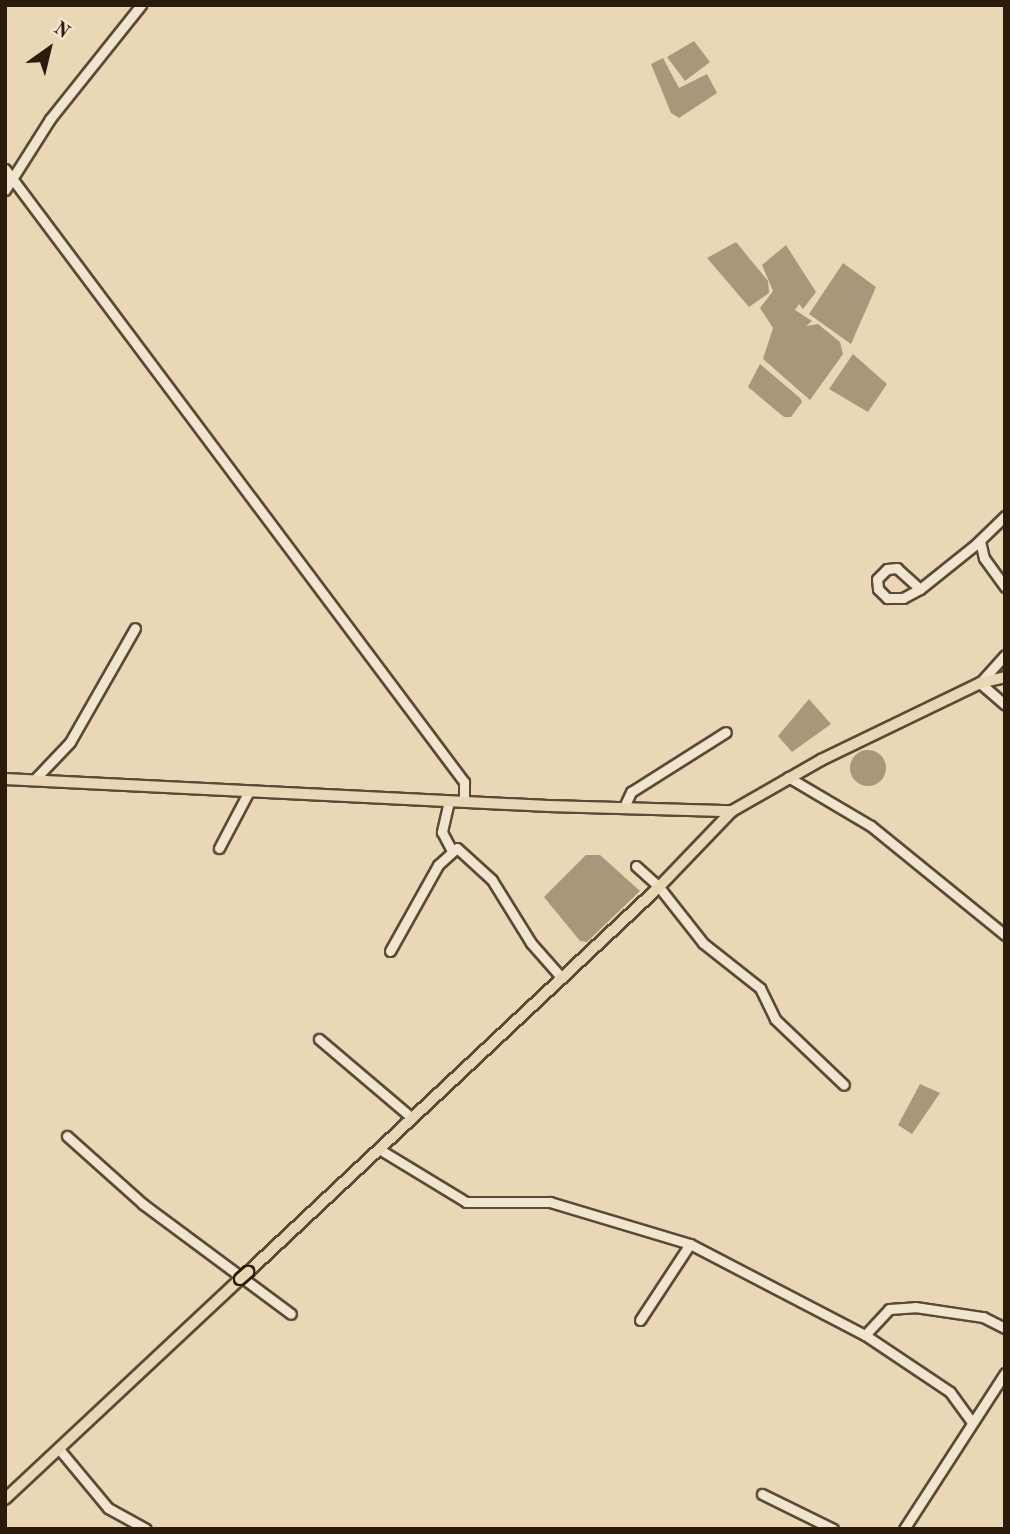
<!DOCTYPE html>
<html>
<head>
<meta charset="utf-8">
<style>
  body { margin:0 }
  #map { position:relative; width:1010px; height:1534px; overflow:hidden; background:#ead7b5; font-family:"Old Standard TT",serif }
  div>[style] { position:absolute }
  .water>* { inset:0; background:#a9977b }
  .round { border-radius:50% }
  .roads { filter:drop-shadow(2px 0 #5b4a35) drop-shadow(-2px 0 #5b4a35) drop-shadow(0 2px #5b4a35) drop-shadow(0 -2px #5b4a35) }
  .minor>* { height:9px; margin:-4.5px; padding:0 4.5px; transform-origin:4.5px; border-radius:4.5px; background:#f1e5cf }
  .major>* { height:10px; margin:-5px; padding:0 5px; transform-origin:5px; border-radius:5px; background:#ead7b5 }
  .bridges { filter:drop-shadow(2px 0 #2b1b0a) drop-shadow(-2px 0 #2b1b0a) drop-shadow(0 2px #2b1b0a) drop-shadow(0 -2px #2b1b0a) }
  .major-bridge>* { height:10px; margin:-5px; padding:0 5px; transform-origin:5px; border-radius:5px; background:#ead7b5 }
  span { translate:-50% -50%; white-space:nowrap; text-align:center; line-height:1.15; -webkit-text-stroke:7px #f1e5cf; paint-order:stroke }
  .frame { position:absolute; inset:0; border:7px solid #2b1b0a; pointer-events:none }
  .north { position:absolute; left:14px; top:14px; width:70px; height:70px; -webkit-text-stroke:5px #f1e5cf; paint-order:stroke; rotate:34deg; font-size:19px; font-weight:700; line-height:28px; text-align:center; color:#2b1b0a }
  .north::after { content:''; display:block; margin:auto; width:24px; height:32px; background:#2b1b0a; clip-path:polygon(50% 0,100% 100%,50% 72%,0 100%) }
</style>
</head>
<body>
<div id="map">
  <div class="water">
    <i style="clip-path:polygon(694px 41px,710px 62px,685px 81px,667px 57px)"></i>
    <i style="clip-path:polygon(663px 58px,679px 88px,707px 74px,717px 93px,679px 118px,671px 113px,651px 64px)"></i>
    <i style="clip-path:polygon(736px 242px,768px 281px,769px 293px,749px 307px,707px 258px)"></i>
    <i style="clip-path:polygon(786px 245px,816px 292px,803px 309px,799px 304px,795px 310px,812px 321px,806px 326px,818px 324px,840px 342px,843px 354px,810px 400px,763px 359px,773px 328px,760px 308px,773px 291px,762px 265px)"></i>
    <i style="clip-path:polygon(843px 263px,876px 287px,851px 344px,809px 314px)"></i>
    <i style="clip-path:polygon(853px 354px,887px 384px,868px 412px,829px 389px)"></i>
    <i style="clip-path:polygon(760px 364px,800px 398px,802px 402px,791px 417px,784px 417px,748px 387px)"></i>
    <i style="clip-path:polygon(809px 699px,831px 724px,792px 752px,778px 736px)"></i>
    <i class="round" style="left:850px;top:750px;width:36px;height:36px"></i>
    <i style="clip-path:polygon(586px 855px,600px 855px,640px 891px,587px 942px,580px 941px,544px 897px)"></i>
    <i style="clip-path:polygon(920px 1084px,940px 1093px,912px 1134px,898px 1125px)"></i>
  </div>
  <div class="roads">
    <div class="minor">
      <i style="left:5px;top:169px;width:766px;rotate:53.17deg"></i>
      <i style="left:464px;top:782px;width:19px;rotate:90deg"></i>
      <i style="left:5px;top:190px;width:84px;rotate:-57.6deg"></i>
      <i style="left:50px;top:119px;width:146px;rotate:-51.4deg"></i>
      <i style="left:980px;top:541px;width:17px;rotate:77deg"></i>
      <i style="left:984px;top:558px;width:36px;rotate:54deg"></i>
      <i style="left:920px;top:589px;width:31px;rotate:-138deg"></i>
      <i style="left:897px;top:568px;width:10px;rotate:174deg"></i>
      <i style="left:887px;top:569px;width:14px;rotate:135deg"></i>
      <i style="left:877px;top:579px;width:10px;rotate:84deg"></i>
      <i style="left:878px;top:589px;width:13px;rotate:45deg"></i>
      <i style="left:887px;top:598px;width:16px"></i>
      <i style="left:903px;top:598px;width:19px;rotate:-28deg"></i>
      <i style="left:920px;top:589px;width:70px;rotate:-38.7deg"></i>
      <i style="left:975px;top:545px;width:42px;rotate:-44deg"></i>
      <i style="left:1005px;top:655px;width:38px;rotate:132deg"></i>
      <i style="left:980px;top:683px;width:33px;rotate:41deg"></i>
      <i style="left:788px;top:777px;width:96px;rotate:30.6deg"></i>
      <i style="left:871px;top:826px;width:173px;rotate:39.1deg"></i>
      <i style="left:34px;top:780px;width:52px;rotate:-46.5deg"></i>
      <i style="left:70px;top:742px;width:131px;rotate:-60.3deg"></i>
      <i style="left:449px;top:801px;width:32px;rotate:103deg"></i>
      <i style="left:442px;top:832px;width:19px;rotate:62deg"></i>
      <i style="left:624px;top:807px;width:17px;rotate:-65deg"></i>
      <i style="left:631px;top:792px;width:112px;rotate:-32.3deg"></i>
      <i style="left:219px;top:848px;width:64px;rotate:-62.2deg"></i>
      <i style="left:636px;top:866px;width:31px;rotate:42deg"></i>
      <i style="left:659px;top:887px;width:71px;rotate:51.8deg"></i>
      <i style="left:703px;top:943px;width:73px;rotate:38.3deg"></i>
      <i style="left:760px;top:988px;width:34px;rotate:64deg"></i>
      <i style="left:775px;top:1019px;width:95px;rotate:43.7deg"></i>
      <i style="left:390px;top:951px;width:98px;rotate:-60.8deg"></i>
      <i style="left:438px;top:865px;width:25px;rotate:-42deg"></i>
      <i style="left:457px;top:848px;width:47px;rotate:42.4deg"></i>
      <i style="left:492px;top:880px;width:74px;rotate:58.2deg"></i>
      <i style="left:531px;top:943px;width:47px;rotate:48.5deg"></i>
      <i style="left:319px;top:1039px;width:122px;rotate:40.3deg"></i>
      <i style="left:67px;top:1136px;width:102px;rotate:41.8deg"></i>
      <i style="left:143px;top:1204px;width:184px;rotate:36.6deg"></i>
      <i style="left:379px;top:1149px;width:102px;rotate:31.3deg"></i>
      <i style="left:466px;top:1202px;width:84px"></i>
      <i style="left:550px;top:1202px;width:146px;rotate:16.7deg"></i>
      <i style="left:690px;top:1244px;width:197px;rotate:27.5deg"></i>
      <i style="left:865px;top:1335px;width:35px;rotate:-47deg"></i>
      <i style="left:889px;top:1309px;width:26px;rotate:-4deg"></i>
      <i style="left:915px;top:1307px;width:69px;rotate:8.4deg"></i>
      <i style="left:983px;top:1317px;width:25px;rotate:27deg"></i>
      <i style="left:640px;top:1320px;width:91px;rotate:-56.7deg"></i>
      <i style="left:865px;top:1335px;width:102px;rotate:33.8deg"></i>
      <i style="left:950px;top:1392px;width:36px;rotate:54deg"></i>
      <i style="left:59px;top:1449px;width:77px;rotate:50.3deg"></i>
      <i style="left:108px;top:1508px;width:43px;rotate:28.9deg"></i>
      <i style="left:762px;top:1494px;width:79px;rotate:26.2deg"></i>
      <i style="left:904px;top:1529px;width:186px;rotate:-57.1deg"></i>
    </div>
    <div class="major">
      <i style="left:5px;top:779px;width:544px;rotate:2.85deg"></i>
      <i style="left:548px;top:806px;width:184px;rotate:1.6deg"></i>
      <i style="left:248px;top:1272px;width:563px;rotate:-43.13deg"></i>
      <i style="left:659px;top:887px;width:105px;rotate:-46.2deg"></i>
      <i style="left:732px;top:811px;width:103px;rotate:-29.8deg"></i>
      <i style="left:821px;top:760px;width:177px;rotate:-25.8deg"></i>
      <i style="left:980px;top:683px;width:26px;rotate:-13deg"></i>
      <i style="left:5px;top:1499px;width:322px;rotate:-43.1deg"></i>
    </div>
  </div>
  <div class="bridges">
    <div class="major-bridge">
      <i style="left:240px;top:1279px;width:11px;rotate:-41deg"></i>
    </div>
  </div>
  <div class="frame"></div>
  <div class="north">N</div>
</div>
</body>
</html>
